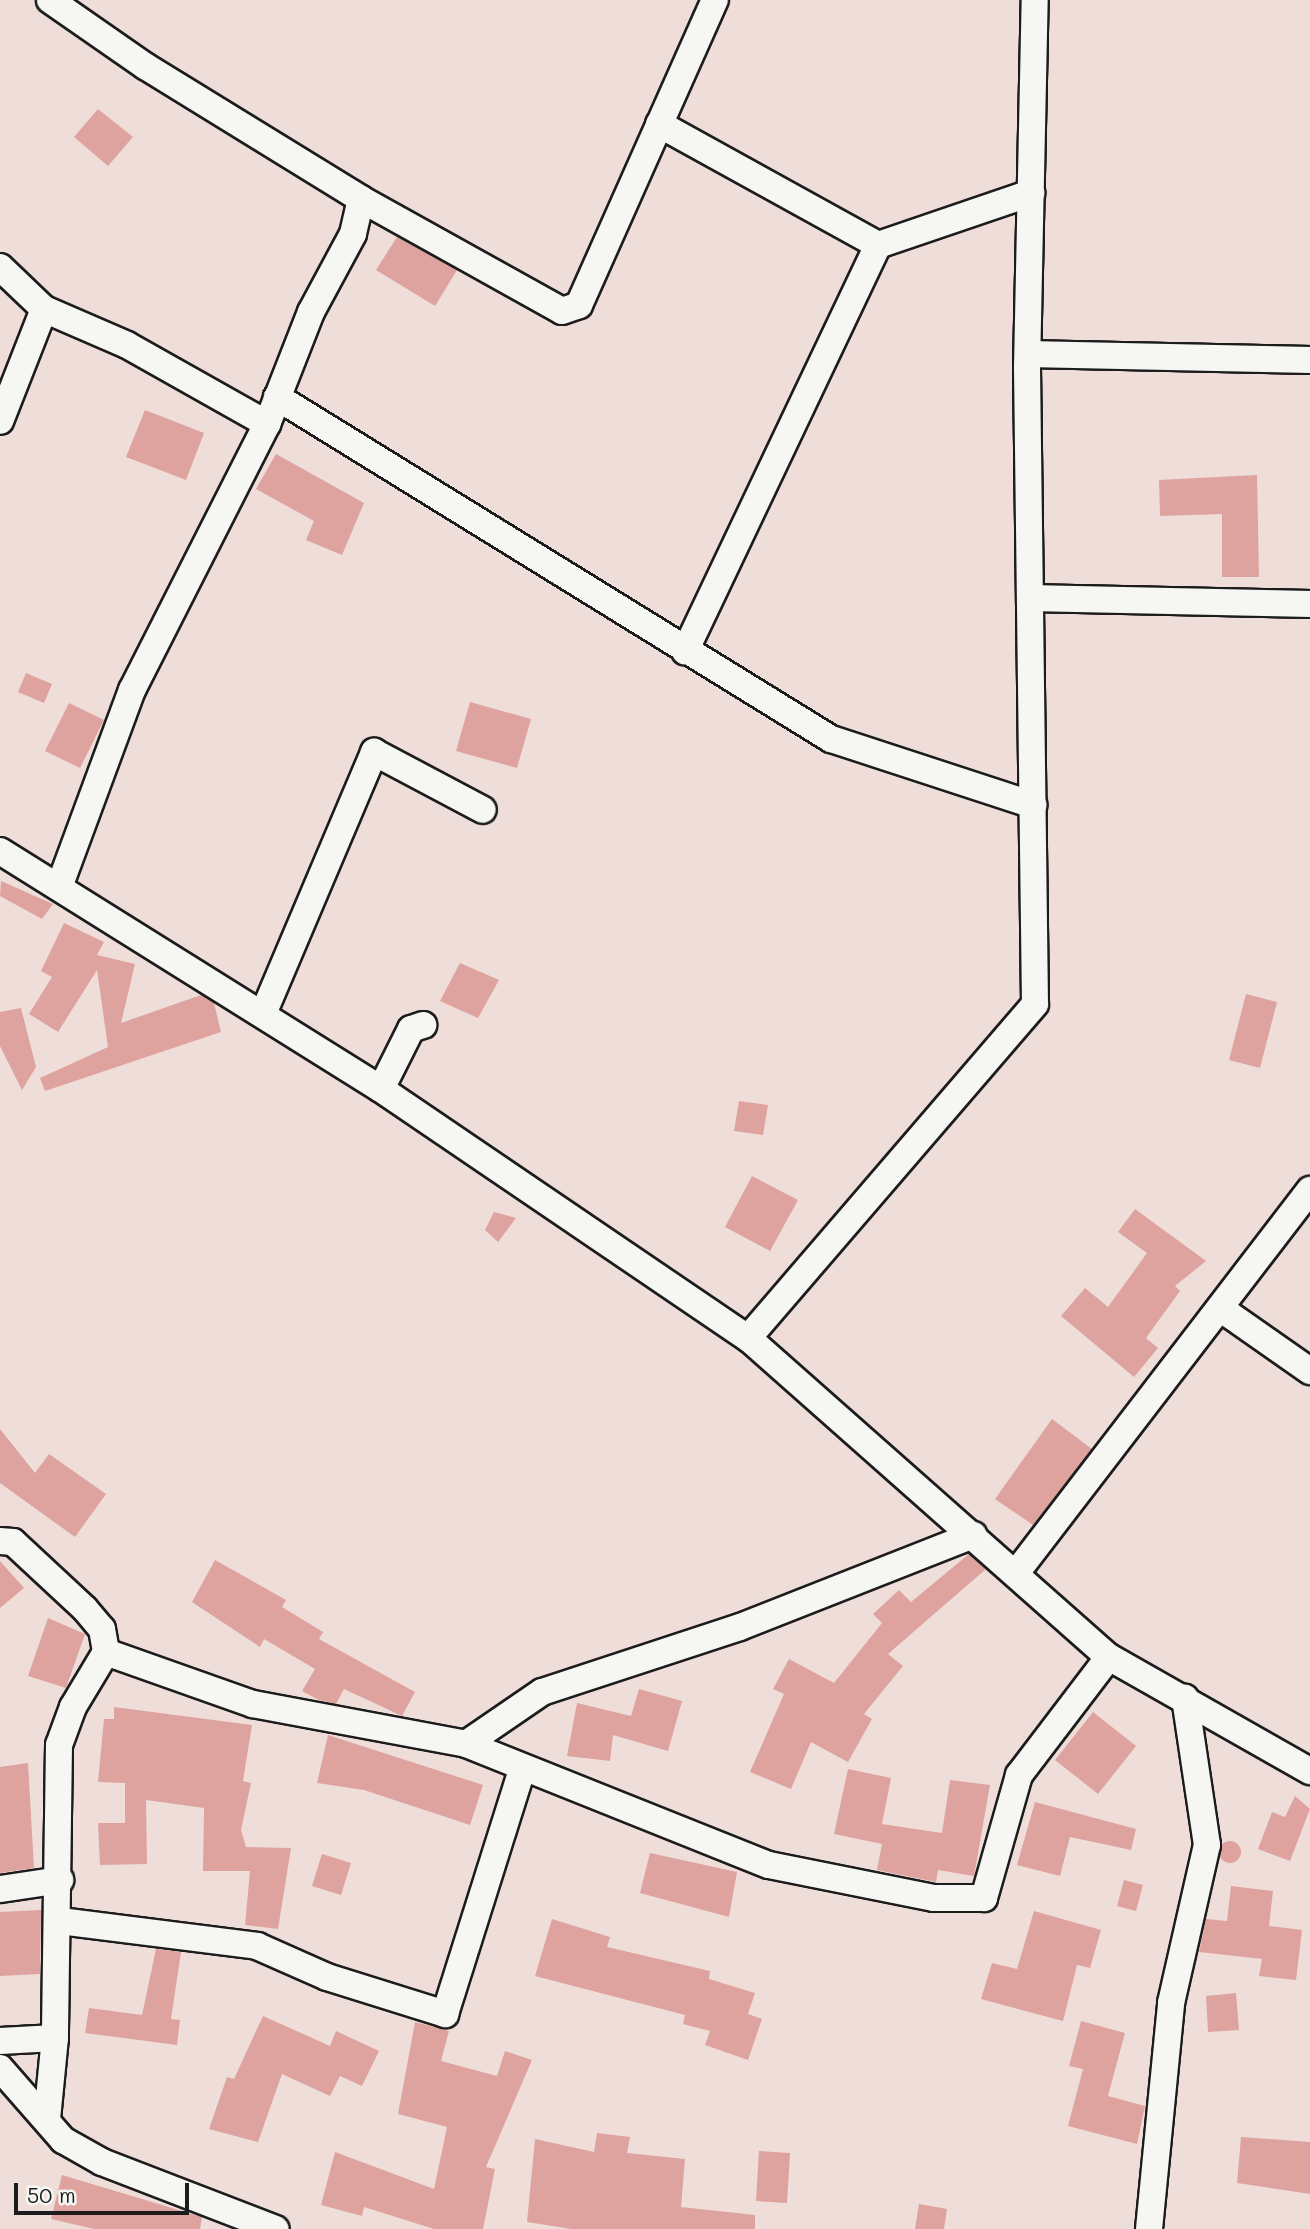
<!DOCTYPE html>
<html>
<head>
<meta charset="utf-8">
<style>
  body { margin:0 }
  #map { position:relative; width:1310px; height:2229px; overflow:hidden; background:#efddd9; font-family:Mali,sans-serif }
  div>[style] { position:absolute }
  .building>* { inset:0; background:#dea39f }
  .round { border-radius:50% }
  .roads { filter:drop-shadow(2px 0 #1c1c1c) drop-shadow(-2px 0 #1c1c1c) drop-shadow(0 2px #1c1c1c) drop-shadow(0 -2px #1c1c1c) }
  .minor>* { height:26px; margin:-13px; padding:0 13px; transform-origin:13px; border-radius:13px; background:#f6f6f2 }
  span { translate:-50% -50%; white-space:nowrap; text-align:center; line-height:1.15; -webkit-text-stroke:5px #f6f6f2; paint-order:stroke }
  .scale { position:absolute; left:14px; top:2183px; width:175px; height:32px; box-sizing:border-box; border:4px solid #1c1c1c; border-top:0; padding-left:9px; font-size:21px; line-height:24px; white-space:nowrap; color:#1c1c1c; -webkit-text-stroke:5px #f6f6f2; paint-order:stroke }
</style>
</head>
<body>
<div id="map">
  <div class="building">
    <i style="clip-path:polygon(98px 109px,133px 137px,108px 166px,74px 137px)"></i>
    <i style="clip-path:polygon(397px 237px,457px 270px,435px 306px,376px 270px)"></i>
    <i style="clip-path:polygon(145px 410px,204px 433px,186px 480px,126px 457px)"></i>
    <i style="clip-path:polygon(276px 454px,364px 503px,342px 555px,306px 540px,314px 521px,256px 489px)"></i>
    <i style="clip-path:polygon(1257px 475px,1259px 577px,1222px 577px,1222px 514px,1160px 516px,1159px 480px)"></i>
    <i style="clip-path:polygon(26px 673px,52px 684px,44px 703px,18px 692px)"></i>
    <i style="clip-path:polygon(470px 702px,531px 719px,517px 768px,456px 751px)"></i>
    <i style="clip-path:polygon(69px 703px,104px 720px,80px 768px,45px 751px)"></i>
    <i style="clip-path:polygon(1px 881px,53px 904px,42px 919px,0 896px)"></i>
    <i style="clip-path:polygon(64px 923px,104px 942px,97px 955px,135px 964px,121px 1023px,201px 995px,214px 1003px,221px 1032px,45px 1091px,40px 1078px,108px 1047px,97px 970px,58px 1032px,29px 1014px,52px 977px,41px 971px)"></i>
    <i style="clip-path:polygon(460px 963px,499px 980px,478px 1018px,440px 1001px)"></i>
    <i style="clip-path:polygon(1246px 994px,1277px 1002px,1260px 1068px,1229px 1060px)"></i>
    <i style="clip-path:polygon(21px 1008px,36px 1067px,22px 1090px,0 1046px,0 1012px)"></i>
    <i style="clip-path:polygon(739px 1101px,768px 1105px,763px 1135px,734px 1131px)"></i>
    <i style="clip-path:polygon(752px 1176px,798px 1200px,770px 1251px,725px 1227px)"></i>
    <i style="clip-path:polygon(1135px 1209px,1206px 1261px,1175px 1286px,1180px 1291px,1146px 1338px,1158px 1348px,1134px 1377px,1061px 1316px,1085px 1288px,1108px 1307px,1147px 1253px,1118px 1232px)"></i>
    <i style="clip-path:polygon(494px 1212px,516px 1218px,498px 1242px,485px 1230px)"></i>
    <i style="clip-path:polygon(1052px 1419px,1092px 1449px,1033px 1525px,995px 1499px)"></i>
    <i style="clip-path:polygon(0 1429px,35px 1473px,49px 1454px,106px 1494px,75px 1537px,0 1483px)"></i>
    <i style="clip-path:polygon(969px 1554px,986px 1569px,888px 1654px,903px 1666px,864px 1714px,872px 1719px,848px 1762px,811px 1742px,791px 1789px,750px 1772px,784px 1694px,773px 1689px,789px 1659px,834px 1683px,882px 1623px,873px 1614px,899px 1590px,911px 1602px)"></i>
    <i style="clip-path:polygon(215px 1560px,286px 1600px,282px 1607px,323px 1632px,319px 1639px,415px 1692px,402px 1716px,344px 1689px,336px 1704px,319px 1700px,302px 1691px,315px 1669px,264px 1639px,260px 1647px,192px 1602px)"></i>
    <i style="clip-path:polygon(0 1561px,24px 1588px,0 1608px)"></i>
    <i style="clip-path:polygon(48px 1618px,85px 1634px,66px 1688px,28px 1676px)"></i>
    <i style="clip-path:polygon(639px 1689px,682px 1701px,668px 1751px,613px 1735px,610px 1761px,567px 1756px,577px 1703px,631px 1716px)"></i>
    <i style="clip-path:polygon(114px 1707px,252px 1725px,243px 1781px,251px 1783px,241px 1830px,246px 1847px,291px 1848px,278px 1929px,245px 1925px,250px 1871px,203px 1871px,204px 1808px,146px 1800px,147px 1864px,100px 1865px,98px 1823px,125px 1823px,125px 1783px,98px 1782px,104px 1719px,114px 1719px)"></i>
    <i style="clip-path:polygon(1093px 1712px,1136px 1746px,1098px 1794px,1055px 1760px)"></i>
    <i style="clip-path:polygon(328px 1735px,483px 1785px,470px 1825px,364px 1790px,317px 1783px)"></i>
    <i style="clip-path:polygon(28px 1763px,34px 1868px,0 1873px,0 1767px)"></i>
    <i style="clip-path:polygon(848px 1769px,891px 1778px,882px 1824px,942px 1833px,950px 1780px,990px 1785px,974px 1876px,938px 1870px,936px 1882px,877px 1870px,882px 1844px,834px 1834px)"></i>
    <i style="clip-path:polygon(1295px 1796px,1310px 1809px,1290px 1861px,1258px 1849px,1272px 1812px,1285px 1817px)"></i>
    <i style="clip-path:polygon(1035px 1802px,1136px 1829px,1131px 1850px,1070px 1837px,1060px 1876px,1017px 1865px)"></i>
    <i class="round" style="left:1219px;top:1841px;width:22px;height:22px"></i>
    <i style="clip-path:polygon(650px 1853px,737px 1872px,729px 1917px,640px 1893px)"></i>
    <i style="clip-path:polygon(322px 1854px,351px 1863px,341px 1895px,312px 1886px)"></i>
    <i style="clip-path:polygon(1124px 1880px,1143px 1885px,1136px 1911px,1117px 1906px)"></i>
    <i style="clip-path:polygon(1231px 1886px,1273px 1891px,1269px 1926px,1302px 1930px,1296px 1980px,1259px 1976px,1262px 1959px,1199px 1952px,1206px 1919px,1227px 1921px)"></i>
    <i style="clip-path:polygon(41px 1910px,40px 1974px,0 1976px,0 1912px)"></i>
    <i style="clip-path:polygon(1034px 1911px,1101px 1930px,1090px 1968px,1077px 1965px,1063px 2021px,981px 1999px,992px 1963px,1017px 1969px)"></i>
    <i style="clip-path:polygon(552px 1919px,610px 1937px,607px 1947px,710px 1971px,709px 1979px,755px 1993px,748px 2014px,762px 2019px,748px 2060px,705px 2045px,710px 2031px,683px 2024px,685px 2015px,535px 1976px)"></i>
    <i style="clip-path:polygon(156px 1949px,181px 1952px,171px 2019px,180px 2020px,177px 2045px,85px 2033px,89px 2008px,142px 2015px)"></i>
    <i style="clip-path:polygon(1236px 1993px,1239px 2030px,1208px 2032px,1206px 1996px)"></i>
    <i style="clip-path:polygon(263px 2016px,330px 2046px,336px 2031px,379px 2051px,362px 2086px,340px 2076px,330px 2096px,282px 2074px,258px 2142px,209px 2129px,227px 2077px,234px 2079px)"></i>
    <i style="clip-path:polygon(1081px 2021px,1125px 2033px,1108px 2096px,1145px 2106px,1137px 2144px,1068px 2126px,1083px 2069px,1069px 2066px)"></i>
    <i style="clip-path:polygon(415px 2022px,449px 2031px,441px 2061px,497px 2076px,505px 2051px,532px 2060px,486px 2167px,495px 2169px,483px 2229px,434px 2229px,364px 2207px,362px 2216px,321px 2205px,335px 2152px,434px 2189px,447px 2127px,398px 2114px)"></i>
    <i style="clip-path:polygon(597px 2133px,630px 2137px,627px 2153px,685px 2159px,681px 2207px,755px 2215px,755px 2229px,571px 2229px,527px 2222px,535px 2139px,594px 2152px)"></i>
    <i style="clip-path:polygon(1241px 2137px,1310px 2142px,1310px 2194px,1237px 2183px)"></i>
    <i style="clip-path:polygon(759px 2151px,790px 2153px,787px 2203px,756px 2201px)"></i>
    <i style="clip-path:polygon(62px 2175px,202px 2217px,200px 2229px,94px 2229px,51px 2219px)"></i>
    <i style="clip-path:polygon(919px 2204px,947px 2209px,944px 2229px,915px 2229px)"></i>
  </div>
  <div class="roads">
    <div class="minor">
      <i style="left:50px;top:0;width:116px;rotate:34.8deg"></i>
      <i style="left:145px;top:66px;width:254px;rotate:31.6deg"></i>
      <i style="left:361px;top:199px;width:36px;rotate:103deg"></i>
      <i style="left:353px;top:234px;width:89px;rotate:118.3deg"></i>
      <i style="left:311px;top:312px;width:120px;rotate:111.4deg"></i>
      <i style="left:267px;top:424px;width:298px;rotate:116.9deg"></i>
      <i style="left:132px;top:690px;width:208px;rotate:110.3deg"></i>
      <i style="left:659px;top:124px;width:250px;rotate:28.9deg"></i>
      <i style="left:878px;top:245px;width:450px;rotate:115.4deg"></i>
      <i style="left:361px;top:199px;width:230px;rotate:29.1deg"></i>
      <i style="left:562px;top:311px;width:18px;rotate:-19deg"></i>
      <i style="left:579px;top:305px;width:334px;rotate:-66deg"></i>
      <i style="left:878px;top:245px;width:162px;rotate:-18.8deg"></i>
      <i style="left:0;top:267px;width:61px;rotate:43.7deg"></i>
      <i style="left:44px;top:309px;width:120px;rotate:111.4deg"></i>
      <i style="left:44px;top:309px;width:90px;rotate:23.4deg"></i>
      <i style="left:127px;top:345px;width:161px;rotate:29.4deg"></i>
      <i style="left:1028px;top:354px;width:282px;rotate:1.2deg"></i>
      <i style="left:277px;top:397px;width:651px;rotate:31.69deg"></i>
      <i style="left:831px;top:739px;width:213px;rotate:18.1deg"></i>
      <i style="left:1030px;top:598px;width:280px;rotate:1.2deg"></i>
      <i style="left:0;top:851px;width:449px;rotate:32deg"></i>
      <i style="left:381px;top:1089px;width:443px;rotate:34.2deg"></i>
      <i style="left:748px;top:1338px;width:482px;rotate:41.5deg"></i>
      <i style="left:1109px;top:1657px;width:231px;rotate:29.6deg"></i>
      <i style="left:263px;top:1014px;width:285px;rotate:-67deg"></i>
      <i style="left:374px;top:752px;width:123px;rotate:28deg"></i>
      <i style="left:381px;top:1089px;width:67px;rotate:-63.4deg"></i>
      <i style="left:411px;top:1029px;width:13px;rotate:-18deg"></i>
      <i style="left:1220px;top:1308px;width:110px;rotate:35deg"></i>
      <i style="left:748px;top:1338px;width:440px;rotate:-49.3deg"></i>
      <i style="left:1035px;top:1004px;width:637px;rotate:-90.72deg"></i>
      <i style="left:1027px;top:367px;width:367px;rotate:-88.8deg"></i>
      <i style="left:0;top:1541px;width:13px;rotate:4deg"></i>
      <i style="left:13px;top:1542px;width:98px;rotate:42.9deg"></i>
      <i style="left:85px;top:1609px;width:26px;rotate:50deg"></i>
      <i style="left:102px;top:1629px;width:23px;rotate:80deg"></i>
      <i style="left:106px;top:1652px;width:64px;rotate:121deg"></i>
      <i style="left:73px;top:1707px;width:40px;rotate:110.2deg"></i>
      <i style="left:59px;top:1745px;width:293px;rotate:90.8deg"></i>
      <i style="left:55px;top:2038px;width:55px;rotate:176.9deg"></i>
      <i style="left:1016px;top:1573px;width:483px;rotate:-52.5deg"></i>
      <i style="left:106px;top:1652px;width:156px;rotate:19.5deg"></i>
      <i style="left:253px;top:1704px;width:217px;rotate:10.6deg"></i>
      <i style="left:466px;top:1744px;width:326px;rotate:21.8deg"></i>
      <i style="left:769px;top:1865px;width:168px;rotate:11.3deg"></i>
      <i style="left:934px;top:1898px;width:50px"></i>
      <i style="left:984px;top:1898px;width:128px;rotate:-74.1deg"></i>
      <i style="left:1019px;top:1775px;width:148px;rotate:-52.7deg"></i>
      <i style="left:466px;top:1744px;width:92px;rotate:-34.4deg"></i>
      <i style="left:542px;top:1692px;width:208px;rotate:-18.2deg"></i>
      <i style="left:740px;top:1627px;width:251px;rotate:-21.5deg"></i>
      <i style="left:0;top:1889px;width:61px;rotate:-8.5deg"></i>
      <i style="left:60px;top:1921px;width:199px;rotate:7.2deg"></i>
      <i style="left:257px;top:1946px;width:77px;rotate:23.9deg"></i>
      <i style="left:327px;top:1977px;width:124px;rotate:17.4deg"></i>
      <i style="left:445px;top:2014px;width:256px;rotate:-72.5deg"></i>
      <i style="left:0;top:2068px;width:96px;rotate:48.8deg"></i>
      <i style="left:63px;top:2140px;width:45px;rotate:29.4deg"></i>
      <i style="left:102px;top:2162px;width:186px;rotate:21.1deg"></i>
      <i style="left:47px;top:2119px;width:81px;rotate:-84.4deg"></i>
      <i style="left:1149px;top:2229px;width:227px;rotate:-84.4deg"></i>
      <i style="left:1171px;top:2003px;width:162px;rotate:-77.2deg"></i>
      <i style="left:1207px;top:1845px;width:149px;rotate:-98.5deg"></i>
    </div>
  </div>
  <div class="scale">50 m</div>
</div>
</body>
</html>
